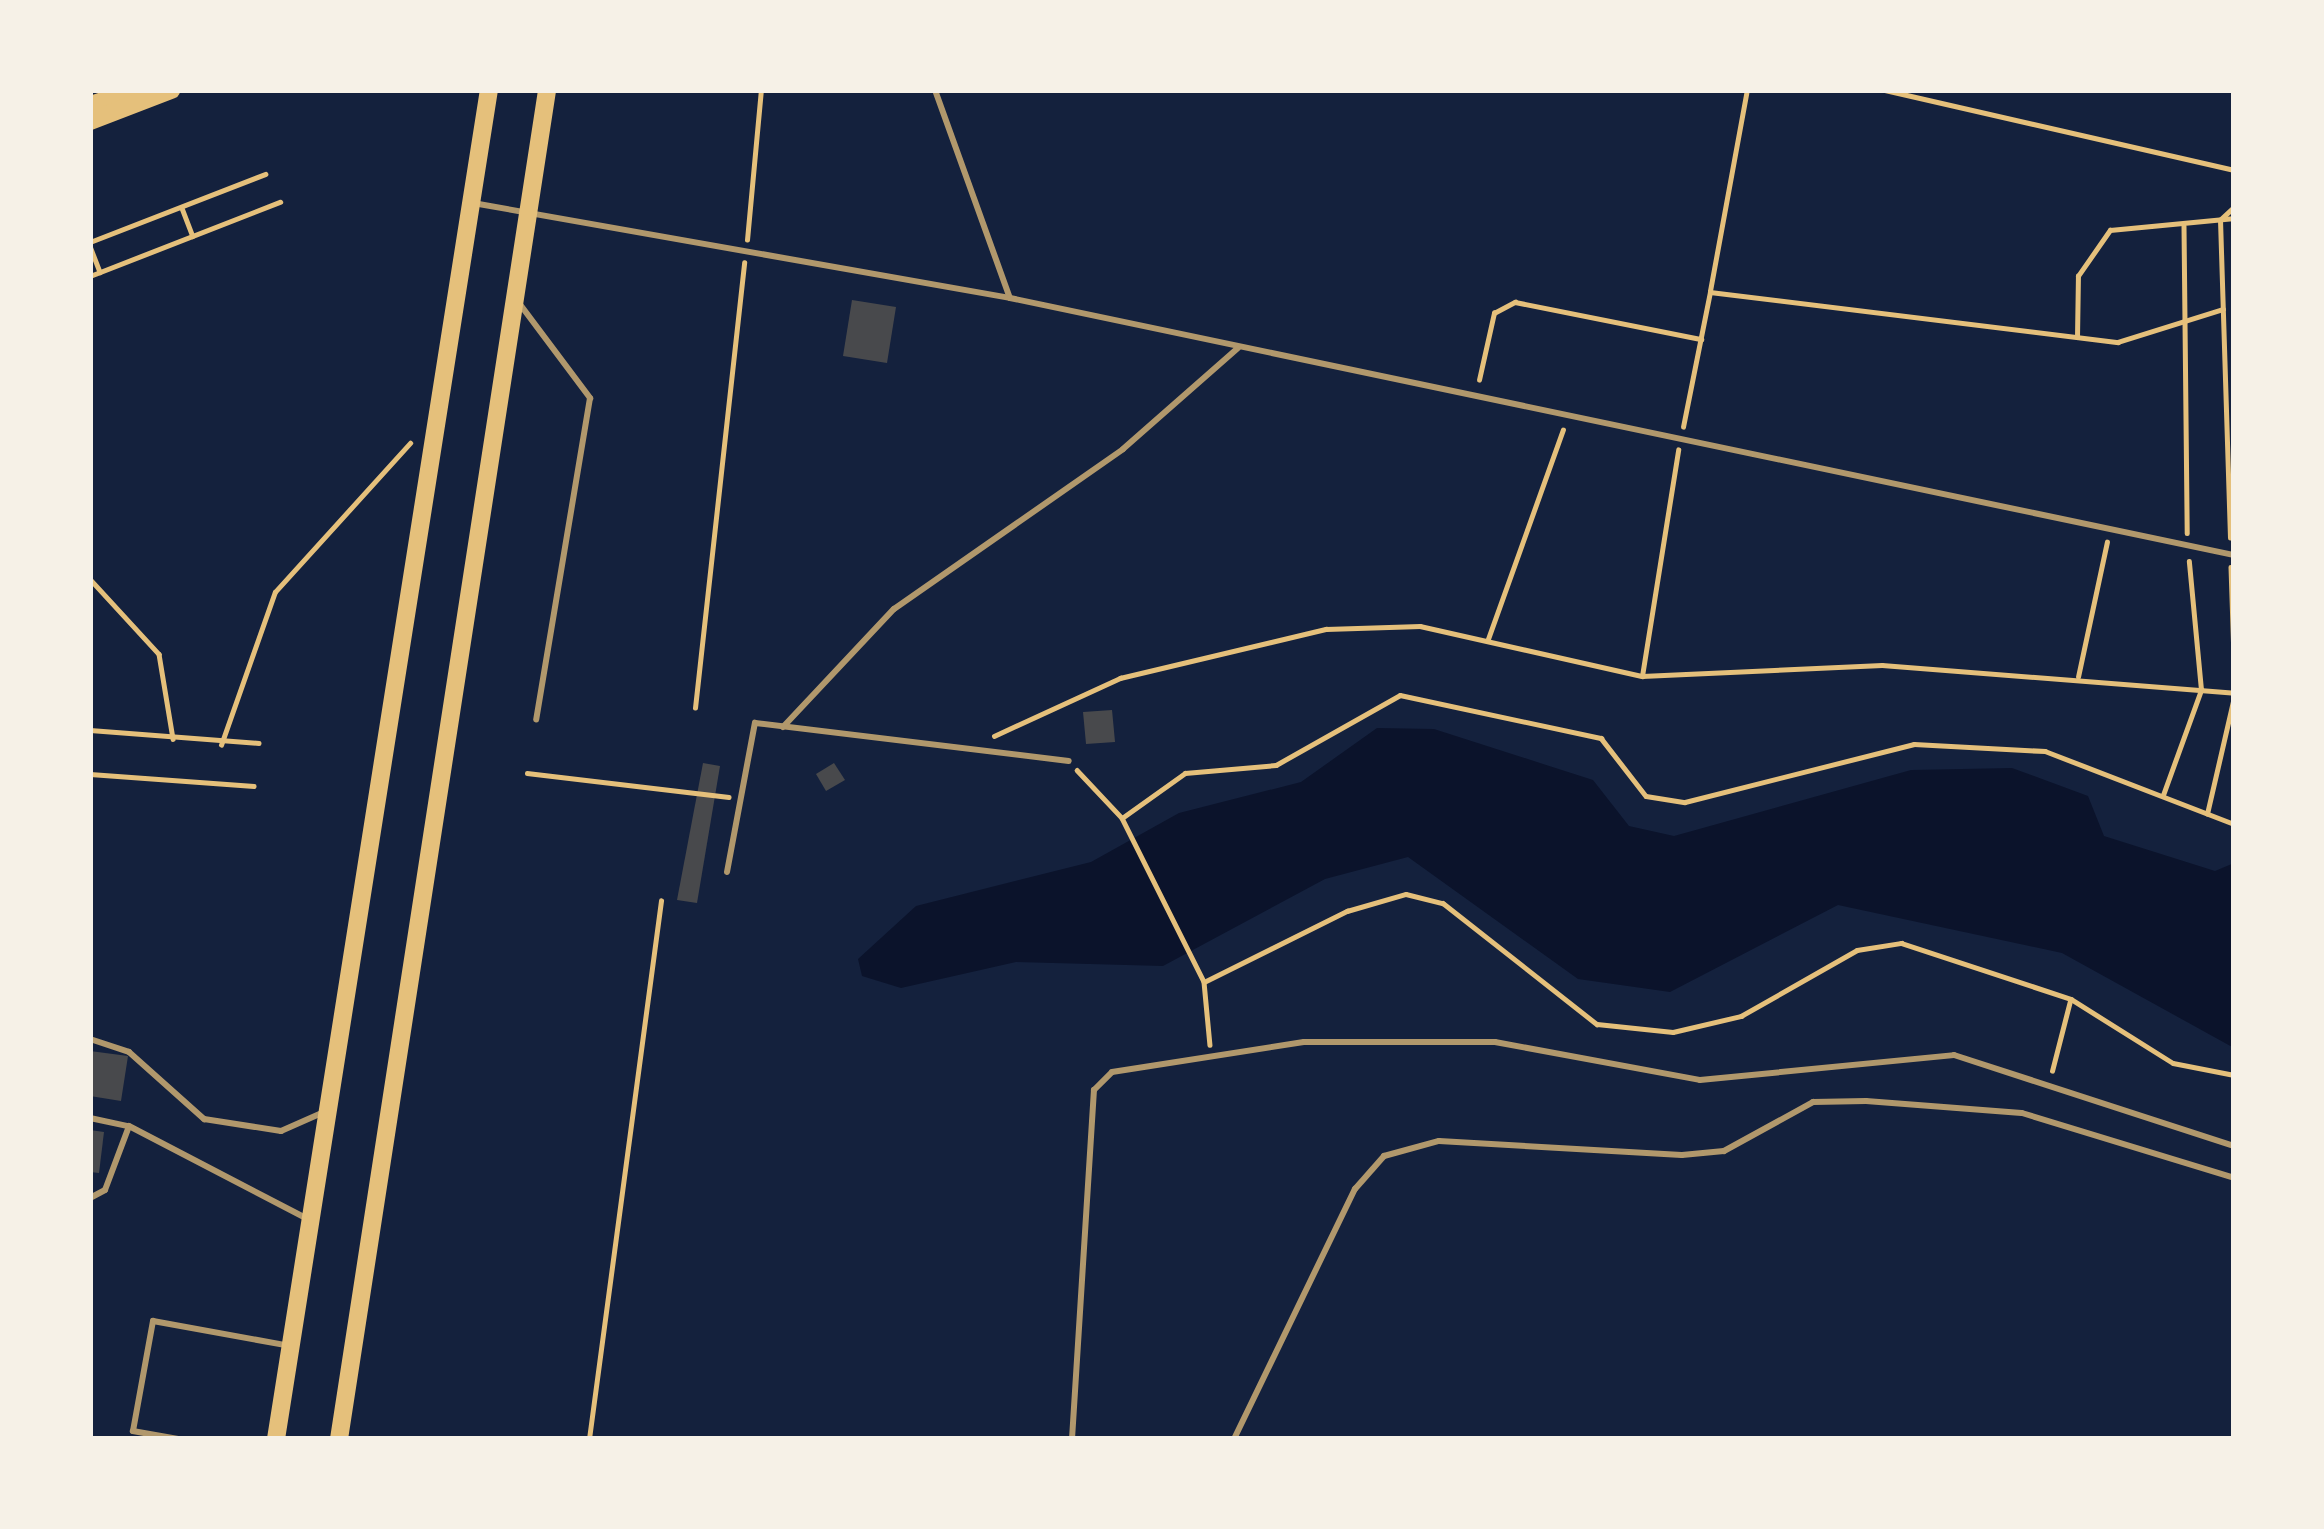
<!DOCTYPE html>
<html>
<head>
<meta charset="utf-8">
<style>
  body { margin:0 }
  #map { position:relative; width:2324px; height:1529px; overflow:hidden; background:#14213d; font-family:"Noto Sans",sans-serif }
  div>[style] { position:absolute }
  .water>* { inset:0; background:#0b132b }
  .building>* { inset:0; background:#48494c }
  .path>* { height:4.5px; margin:-2.25px; padding:0 2.25px; transform-origin:2.25px; border-radius:2.25px; background:#e5c07b }
  .service>* { height:6px; margin:-3px; padding:0 3px; transform-origin:3px; border-radius:3px; background:#b1986c }
  .secondary>* { height:16px; margin:-8px; padding:0 8px; transform-origin:8px; border-radius:8px; background:#e5c07b }
  .primary>* { height:18px; margin:-9px; padding:0 9px; transform-origin:9px; border-radius:9px; background:#e5c07b }
  span { translate:-50% -50%; white-space:nowrap; text-align:center; line-height:1.15; -webkit-text-stroke:9px #f6f1e7; paint-order:stroke }
  .frame { position:absolute; inset:0; border:93px solid #f6f1e7; pointer-events:none }
</style>
</head>
<body>
<div id="map">
  <div class="water">
    <i style="clip-path:polygon(1377px 728px,1434px 729px,1593px 780px,1629px 826px,1674px 836px,1911px 770px,2012px 768px,2088px 796px,2104px 836px,2215px 871px,2234px 863px,2234px 1048px,2062px 953px,1838px 905px,1670px 992px,1578px 979px,1408px 857px,1325px 879px,1163px 966px,1016px 962px,901px 988px,862px 976px,858px 959px,916px 906px,1091px 862px,1179px 813px,1301px 782px)"></i>
  </div>
  <div class="building">
    <i style="clip-path:polygon(852px 300px,896px 307px,887px 363px,843px 356px)"></i>
    <i style="clip-path:polygon(1112px 710px,1115px 742px,1086px 744px,1083px 712px)"></i>
    <i style="clip-path:polygon(703px 763px,720px 766px,697px 903px,677px 900px)"></i>
    <i style="clip-path:polygon(834px 763px,845px 780px,826px 791px,816px 774px)"></i>
    <i style="clip-path:polygon(90px 1051px,128px 1056px,121px 1101px,90px 1096px)"></i>
    <i style="clip-path:polygon(90px 1130px,104px 1132px,99px 1173px,90px 1172px)"></i>
  </div>
  <div class="path">
    <i style="left:1885px;top:90px;width:358px;rotate:12.9deg"></i>
    <i style="left:182px;top:208px;width:30px;rotate:69deg"></i>
    <i style="left:2184px;top:226px;width:307px;rotate:89.4deg"></i>
    <i style="left:747px;top:240px;width:151px;rotate:-84.7deg"></i>
    <i style="left:90px;top:242px;width:188px;rotate:-21.2deg"></i>
    <i style="left:90px;top:246px;width:28px;rotate:69deg"></i>
    <i style="left:90px;top:276px;width:204px;rotate:-21.3deg"></i>
    <i style="left:1710px;top:291px;width:204px;rotate:-79.6deg"></i>
    <i style="left:2077px;top:337px;width:61px;rotate:-89.1deg"></i>
    <i style="left:2078px;top:276px;width:56px;rotate:-55.2deg"></i>
    <i style="left:2110px;top:230px;width:125px;rotate:-5.5deg"></i>
    <i style="left:1479px;top:380px;width:69px;rotate:-77.4deg"></i>
    <i style="left:1494px;top:313px;width:24px;rotate:-28deg"></i>
    <i style="left:1515px;top:302px;width:190px;rotate:11.3deg"></i>
    <i style="left:1683px;top:427px;width:138px;rotate:-78.7deg"></i>
    <i style="left:1710px;top:292px;width:411px;rotate:7deg"></i>
    <i style="left:2118px;top:342px;width:110px;rotate:-17.4deg"></i>
    <i style="left:2230px;top:538px;width:318px;rotate:-91.8deg"></i>
    <i style="left:2220px;top:220px;width:19px;rotate:-43deg"></i>
    <i style="left:2231px;top:567px;width:91px;rotate:88.1deg"></i>
    <i style="left:90px;top:579px;width:102px;rotate:47.4deg"></i>
    <i style="left:159px;top:654px;width:86px;rotate:80.6deg"></i>
    <i style="left:1488px;top:639px;width:222px;rotate:-70.3deg"></i>
    <i style="left:1642px;top:676px;width:229px;rotate:-80.9deg"></i>
    <i style="left:2078px;top:677px;width:138px;rotate:-77.9deg"></i>
    <i style="left:695px;top:708px;width:448px;rotate:-83.7deg"></i>
    <i style="left:90px;top:730px;width:169px;rotate:4.4deg"></i>
    <i style="left:994px;top:736px;width:139px;rotate:-24.7deg"></i>
    <i style="left:1120px;top:678px;width:212px;rotate:-13.4deg"></i>
    <i style="left:1326px;top:629px;width:94px;rotate:-1.8deg"></i>
    <i style="left:1420px;top:626px;width:228px;rotate:12.7deg"></i>
    <i style="left:1642px;top:676px;width:240px;rotate:-2.6deg"></i>
    <i style="left:1882px;top:665px;width:353px;rotate:4.5deg"></i>
    <i style="left:221px;top:745px;width:162px;rotate:-70.6deg"></i>
    <i style="left:275px;top:592px;width:201px;rotate:-47.8deg"></i>
    <i style="left:1077px;top:770px;width:66px;rotate:46.8deg"></i>
    <i style="left:1122px;top:818px;width:183px;rotate:63.4deg"></i>
    <i style="left:1204px;top:982px;width:63px;rotate:84.6deg"></i>
    <i style="left:527px;top:773px;width:203px;rotate:6.8deg"></i>
    <i style="left:90px;top:774px;width:164px;rotate:4.2deg"></i>
    <i style="left:2163px;top:795px;width:112px;rotate:-70.1deg"></i>
    <i style="left:2201px;top:690px;width:129px;rotate:-95.4deg"></i>
    <i style="left:2207px;top:814px;width:120px;rotate:-77deg"></i>
    <i style="left:1122px;top:818px;width:77px;rotate:-35.5deg"></i>
    <i style="left:1185px;top:773px;width:91px;rotate:-5deg"></i>
    <i style="left:1276px;top:765px;width:142px;rotate:-29.4deg"></i>
    <i style="left:1400px;top:695px;width:206px;rotate:12.1deg"></i>
    <i style="left:1601px;top:738px;width:73px;rotate:52.2deg"></i>
    <i style="left:1646px;top:796px;width:39px;rotate:9deg"></i>
    <i style="left:1685px;top:802px;width:236px;rotate:-14.2deg"></i>
    <i style="left:1914px;top:744px;width:131px;rotate:3.1deg"></i>
    <i style="left:2045px;top:751px;width:203px;rotate:21.1deg"></i>
    <i style="left:1204px;top:982px;width:160px;rotate:-26.4deg"></i>
    <i style="left:1347px;top:911px;width:61px;rotate:-16.1deg"></i>
    <i style="left:1406px;top:894px;width:38px;rotate:14deg"></i>
    <i style="left:1443px;top:903px;width:196px;rotate:38.2deg"></i>
    <i style="left:1597px;top:1024px;width:76px;rotate:6deg"></i>
    <i style="left:1673px;top:1032px;width:70px;rotate:-13.2deg"></i>
    <i style="left:1741px;top:1016px;width:133px;rotate:-29.6deg"></i>
    <i style="left:1857px;top:950px;width:45px;rotate:-9deg"></i>
    <i style="left:1901px;top:943px;width:179px;rotate:18.2deg"></i>
    <i style="left:2071px;top:999px;width:120px;rotate:32.1deg"></i>
    <i style="left:2173px;top:1063px;width:62px;rotate:11.1deg"></i>
    <i style="left:2052px;top:1071px;width:72px;rotate:-75.6deg"></i>
    <i style="left:589px;top:1439px;width:543px;rotate:-82.38deg"></i>
  </div>
  <div class="service">
    <i style="left:935px;top:90px;width:221px;rotate:70.2deg"></i>
    <i style="left:473px;top:203px;width:545px;rotate:10.03deg"></i>
    <i style="left:1010px;top:298px;width:1251px;rotate:11.86deg"></i>
    <i style="left:519px;top:303px;width:119px;rotate:53.2deg"></i>
    <i style="left:590px;top:398px;width:326px;rotate:99.5deg"></i>
    <i style="left:783px;top:727px;width:162px;rotate:-46.8deg"></i>
    <i style="left:894px;top:609px;width:279px;rotate:-34.9deg"></i>
    <i style="left:1123px;top:449px;width:153px;rotate:-41.3deg"></i>
    <i style="left:727px;top:872px;width:152px;rotate:-79.4deg"></i>
    <i style="left:755px;top:723px;width:316px;rotate:6.9deg"></i>
    <i style="left:90px;top:1039px;width:41px;rotate:18.4deg"></i>
    <i style="left:129px;top:1052px;width:101px;rotate:41.8deg"></i>
    <i style="left:204px;top:1119px;width:78px;rotate:8.9deg"></i>
    <i style="left:281px;top:1131px;width:47px;rotate:-23.8deg"></i>
    <i style="left:90px;top:1118px;width:40px;rotate:12deg"></i>
    <i style="left:129px;top:1126px;width:202px;rotate:27.5deg"></i>
    <i style="left:90px;top:1198px;width:17px;rotate:-28deg"></i>
    <i style="left:105px;top:1190px;width:68px;rotate:-69.4deg"></i>
    <i style="left:178px;top:1439px;width:46px;rotate:-169.9deg"></i>
    <i style="left:133px;top:1431px;width:112px;rotate:-79.7deg"></i>
    <i style="left:153px;top:1321px;width:139px;rotate:10.3deg"></i>
    <i style="left:1072px;top:1439px;width:350px;rotate:-86.4deg"></i>
    <i style="left:1094px;top:1090px;width:25px;rotate:-45deg"></i>
    <i style="left:1112px;top:1072px;width:194px;rotate:-8.9deg"></i>
    <i style="left:1304px;top:1042px;width:191px"></i>
    <i style="left:1495px;top:1042px;width:208px;rotate:10.5deg"></i>
    <i style="left:1700px;top:1080px;width:255px;rotate:-5.6deg"></i>
    <i style="left:1954px;top:1055px;width:294px;rotate:18deg"></i>
    <i style="left:1234px;top:1439px;width:278px;rotate:-64.2deg"></i>
    <i style="left:1355px;top:1189px;width:44px;rotate:-48.7deg"></i>
    <i style="left:1384px;top:1156px;width:57px;rotate:-15.3deg"></i>
    <i style="left:1439px;top:1141px;width:243px;rotate:3.3deg"></i>
    <i style="left:1682px;top:1155px;width:42px;rotate:-5.4deg"></i>
    <i style="left:1724px;top:1151px;width:102px;rotate:-28.8deg"></i>
    <i style="left:1813px;top:1102px;width:53px;rotate:-1.1deg"></i>
    <i style="left:1866px;top:1101px;width:156px;rotate:4.4deg"></i>
    <i style="left:2022px;top:1113px;width:222px;rotate:17deg"></i>
  </div>
  <div class="secondary">
    <i style="left:90px;top:104px;width:45px;rotate:-18deg"></i>
  </div>
  <div class="primary">
    <i style="left:90px;top:121px;width:87px;rotate:-20.9deg"></i>
    <i style="left:276px;top:1439px;width:1366px;rotate:-81.03deg"></i>
    <i style="left:339px;top:1439px;width:1365px;rotate:-81.23deg"></i>
  </div>
  <div class="frame"></div>
</div>
</body>
</html>
